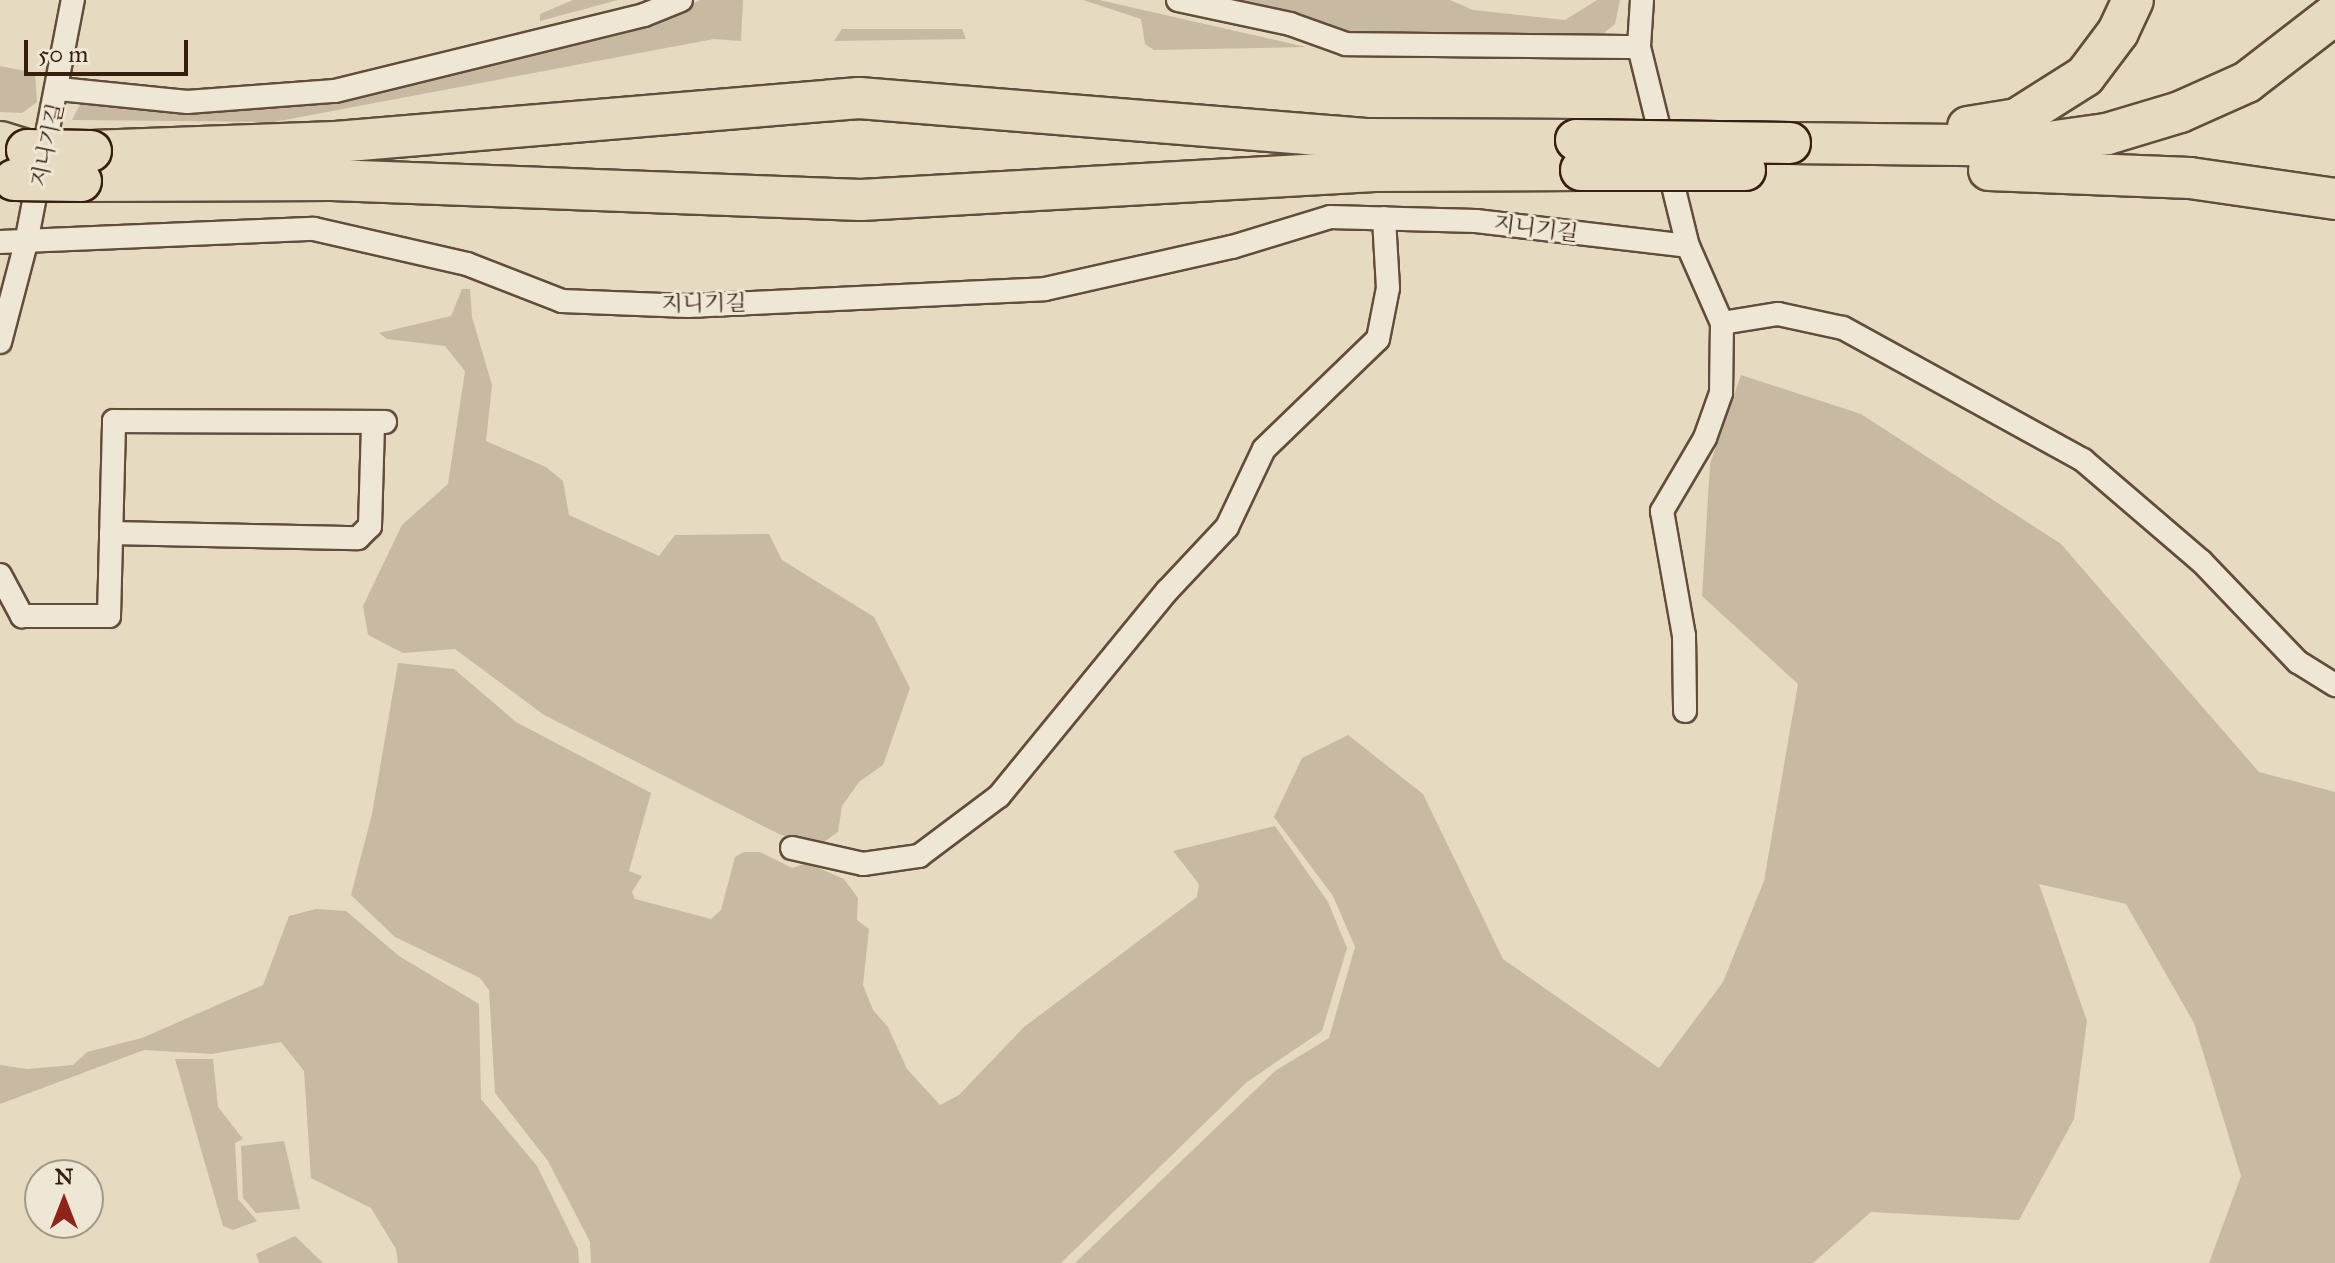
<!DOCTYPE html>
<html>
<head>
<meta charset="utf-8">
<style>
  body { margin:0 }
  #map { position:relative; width:2335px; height:1263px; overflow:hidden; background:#e6dac0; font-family:"IM FELL Great Primer","Noto Serif KR",serif }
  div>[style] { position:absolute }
  .green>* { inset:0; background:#c8baa2 }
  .roads { filter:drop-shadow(2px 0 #634d3a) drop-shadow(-2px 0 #634d3a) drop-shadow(0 2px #634d3a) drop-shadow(0 -2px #634d3a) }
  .minor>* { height:22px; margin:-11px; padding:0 11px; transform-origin:11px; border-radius:11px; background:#efe7d6 }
  .motorway>* { height:40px; margin:-20px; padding:0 20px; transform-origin:20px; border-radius:20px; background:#e6dac0 }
  .bridges { filter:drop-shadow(2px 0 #371e0e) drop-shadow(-2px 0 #371e0e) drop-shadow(0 2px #371e0e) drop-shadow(0 -2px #371e0e) }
  .motorway-bridge>* { height:40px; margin:-20px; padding:0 20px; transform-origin:20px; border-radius:20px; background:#e6dac0 }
  span { translate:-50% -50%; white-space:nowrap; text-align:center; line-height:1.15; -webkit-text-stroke:6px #efe7d6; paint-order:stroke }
  .street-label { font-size:22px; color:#371e0e }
  .north { position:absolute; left:24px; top:1159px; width:80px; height:80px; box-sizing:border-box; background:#efe7d6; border:2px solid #a59786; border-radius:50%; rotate:0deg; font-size:22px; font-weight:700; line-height:32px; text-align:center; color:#371e0e }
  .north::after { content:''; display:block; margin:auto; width:28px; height:36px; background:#8f2418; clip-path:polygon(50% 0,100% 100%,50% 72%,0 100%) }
  .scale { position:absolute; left:24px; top:40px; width:164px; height:36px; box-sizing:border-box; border:4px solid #371e0e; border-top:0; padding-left:10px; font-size:24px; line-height:28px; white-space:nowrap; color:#371e0e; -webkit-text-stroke:6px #efe7d6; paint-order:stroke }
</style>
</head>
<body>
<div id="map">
  <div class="green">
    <i style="clip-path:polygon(573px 0,618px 0,540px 21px,540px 14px)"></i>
    <i style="clip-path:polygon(701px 0,743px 0,741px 41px,714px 39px,274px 122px,72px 120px,81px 103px,213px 109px,649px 21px)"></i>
    <i style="clip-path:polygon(1083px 0,1099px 0,1306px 47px,1154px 50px,1145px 44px,1141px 19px)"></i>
    <i style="clip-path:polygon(1215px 0,1450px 0,1473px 10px,1565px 20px,1597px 0,1620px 0,1615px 24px,1598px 38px,1362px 34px)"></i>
    <i style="clip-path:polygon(842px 29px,962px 29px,966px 39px,834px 41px)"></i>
    <i style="clip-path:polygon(0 66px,35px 73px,37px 102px,22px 113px,0 112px)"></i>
    <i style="clip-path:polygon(462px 289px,470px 289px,472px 317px,492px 385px,486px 441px,546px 467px,563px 481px,569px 515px,659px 556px,675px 535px,769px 534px,782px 560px,874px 617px,910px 688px,883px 765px,859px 782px,842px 806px,838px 832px,824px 842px,781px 835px,544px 715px,455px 649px,403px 653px,368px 635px,363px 606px,402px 525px,448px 484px,465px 371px,445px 346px,387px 339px,379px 333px,451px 316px)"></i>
    <i style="clip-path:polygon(1741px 375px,1861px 414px,2061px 544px,2259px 772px,2335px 792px,2335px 1263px,2209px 1263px,2241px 1176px,2194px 1023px,2126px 904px,2039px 884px,2087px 1021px,2074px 1119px,2019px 1220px,1871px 1212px,1813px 1263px,1075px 1263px,1275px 1071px,1329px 1038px,1355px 947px,1333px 896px,1274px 817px,1302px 758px,1348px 735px,1423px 794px,1503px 959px,1659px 1068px,1723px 982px,1764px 881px,1798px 684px,1702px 596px,1710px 464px)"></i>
    <i style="clip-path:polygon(398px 663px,454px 669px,516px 722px,651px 793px,629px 871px,642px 876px,632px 892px,635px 899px,711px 919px,721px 910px,735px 857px,744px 852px,760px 852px,792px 868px,807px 863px,844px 879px,858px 898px,857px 920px,869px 929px,863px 985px,873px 1010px,888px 1027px,907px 1069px,940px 1105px,959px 1095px,1024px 1027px,1197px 897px,1199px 884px,1173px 851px,1275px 826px,1328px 902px,1347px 948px,1322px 1031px,1247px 1082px,1061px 1263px,591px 1263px,590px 1242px,548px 1161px,495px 1093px,489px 990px,480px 978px,395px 937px,351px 895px,372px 814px)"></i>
    <i style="clip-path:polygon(316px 909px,346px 911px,399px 956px,479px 1004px,481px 1099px,537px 1166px,578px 1249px,579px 1263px,398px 1263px,396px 1249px,371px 1208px,311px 1178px,304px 1071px,281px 1042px,212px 1054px,144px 1050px,0 1104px,0 1065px,27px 1069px,73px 1065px,87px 1052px,142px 1038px,263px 985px,289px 916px)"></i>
    <i style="clip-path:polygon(175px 1059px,213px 1059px,218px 1107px,243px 1139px,235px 1143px,238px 1199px,257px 1221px,233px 1230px,223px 1226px)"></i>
    <i style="clip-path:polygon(284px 1141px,300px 1209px,256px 1213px,243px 1198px,241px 1146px)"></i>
    <i style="clip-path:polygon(295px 1236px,323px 1263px,259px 1263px,256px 1254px)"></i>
  </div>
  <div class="roads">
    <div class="minor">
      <i style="left:1178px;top:0;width:115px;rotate:12.1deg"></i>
      <i style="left:1290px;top:24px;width:59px;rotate:19.7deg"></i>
      <i style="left:1346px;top:44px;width:293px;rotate:0.6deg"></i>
      <i style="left:1642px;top:0;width:47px;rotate:93.7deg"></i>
      <i style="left:1639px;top:47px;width:205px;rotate:76.2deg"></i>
      <i style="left:1688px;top:246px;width:84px;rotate:66.2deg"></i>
      <i style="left:1722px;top:323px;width:70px;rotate:90.8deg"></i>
      <i style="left:1721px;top:393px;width:48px;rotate:109.6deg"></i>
      <i style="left:1705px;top:438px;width:85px;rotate:120.5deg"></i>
      <i style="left:1662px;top:511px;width:127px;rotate:80deg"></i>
      <i style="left:1684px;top:636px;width:75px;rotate:89.2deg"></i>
      <i style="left:59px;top:89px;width:129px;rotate:5.8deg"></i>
      <i style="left:187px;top:102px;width:148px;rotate:-4.3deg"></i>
      <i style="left:335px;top:91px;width:318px;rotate:-13.8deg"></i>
      <i style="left:644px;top:15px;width:40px;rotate:-22deg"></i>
      <i style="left:0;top:242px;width:314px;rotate:-2.4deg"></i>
      <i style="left:314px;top:229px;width:157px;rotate:12.9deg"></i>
      <i style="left:467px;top:264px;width:102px;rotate:21.3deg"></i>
      <i style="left:562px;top:301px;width:126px;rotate:2.3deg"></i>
      <i style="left:688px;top:306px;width:357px;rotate:-2.7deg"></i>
      <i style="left:1045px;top:289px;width:192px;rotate:-12.7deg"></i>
      <i style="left:1232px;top:247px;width:102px;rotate:-17deg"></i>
      <i style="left:1330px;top:217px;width:146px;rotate:1.6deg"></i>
      <i style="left:1476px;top:221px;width:213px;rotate:6.7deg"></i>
      <i style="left:1722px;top:323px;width:57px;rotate:-9.1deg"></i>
      <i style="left:1778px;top:314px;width:66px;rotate:12.2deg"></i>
      <i style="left:1843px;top:328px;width:274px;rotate:28.8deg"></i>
      <i style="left:2083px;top:460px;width:155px;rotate:40.6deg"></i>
      <i style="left:2201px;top:561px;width:140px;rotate:46.2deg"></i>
      <i style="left:2298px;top:662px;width:44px;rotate:31.9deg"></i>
      <i style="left:0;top:342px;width:102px;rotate:-75.3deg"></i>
      <i style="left:26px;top:243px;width:248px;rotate:-79.1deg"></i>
      <i style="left:111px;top:533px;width:247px;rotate:1.2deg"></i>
      <i style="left:358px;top:538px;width:17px;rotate:-45deg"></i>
      <i style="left:370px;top:526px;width:104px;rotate:-88.3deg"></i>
      <i style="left:0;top:575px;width:47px;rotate:61.8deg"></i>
      <i style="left:22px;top:616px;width:87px"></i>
      <i style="left:109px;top:616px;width:195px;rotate:-88.5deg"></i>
      <i style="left:114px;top:421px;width:271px;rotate:0.2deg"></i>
      <i style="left:792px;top:848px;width:73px;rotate:12.7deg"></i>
      <i style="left:863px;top:864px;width:57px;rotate:-8.1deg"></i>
      <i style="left:919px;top:856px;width:100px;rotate:-36.9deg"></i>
      <i style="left:999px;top:796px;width:265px;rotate:-50.7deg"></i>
      <i style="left:1167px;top:591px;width:88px;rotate:-46.8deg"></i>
      <i style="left:1227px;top:527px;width:86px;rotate:-64.6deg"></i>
      <i style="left:1264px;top:449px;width:158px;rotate:-44deg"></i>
      <i style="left:1378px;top:339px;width:52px;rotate:-78.9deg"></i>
      <i style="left:1388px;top:288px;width:70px;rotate:-93.3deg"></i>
    </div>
    <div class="motorway">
      <i style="left:1968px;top:127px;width:50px;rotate:-9.3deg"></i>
      <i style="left:2017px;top:119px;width:80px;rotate:-32.3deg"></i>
      <i style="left:2085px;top:76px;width:55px;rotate:-53.1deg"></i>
      <i style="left:2118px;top:32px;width:35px;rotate:-65deg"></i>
      <i style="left:0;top:142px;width:28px;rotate:17deg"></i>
      <i style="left:1790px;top:143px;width:230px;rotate:0.7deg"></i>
      <i style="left:2020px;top:146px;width:88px;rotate:-7.9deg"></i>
      <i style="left:2107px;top:134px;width:76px;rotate:-16.8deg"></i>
      <i style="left:2180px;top:112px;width:73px;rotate:-24.1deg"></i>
      <i style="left:2247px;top:82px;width:111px;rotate:-37.7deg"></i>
      <i style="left:91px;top:151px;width:245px;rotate:-2.1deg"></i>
      <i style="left:336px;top:142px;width:525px;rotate:-4.81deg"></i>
      <i style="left:859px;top:98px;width:511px;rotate:4.61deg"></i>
      <i style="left:1368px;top:139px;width:208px;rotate:0.3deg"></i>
      <i style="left:1989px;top:170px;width:201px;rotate:2.3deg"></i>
      <i style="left:2190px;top:178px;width:147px;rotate:8.2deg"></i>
      <i style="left:81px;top:181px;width:251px;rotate:-0.2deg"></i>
      <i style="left:332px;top:180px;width:529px;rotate:2.17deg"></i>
      <i style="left:861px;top:200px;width:514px;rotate:-3.24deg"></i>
      <i style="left:1374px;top:171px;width:207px;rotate:-0.3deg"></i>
    </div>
  </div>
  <div class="bridges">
    <div class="motorway-bridge">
      <i style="left:1576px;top:140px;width:214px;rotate:0.8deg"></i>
      <i style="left:27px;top:150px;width:64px;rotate:0.9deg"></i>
      <i style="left:1581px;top:170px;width:164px"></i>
      <i style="left:14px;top:180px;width:67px;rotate:0.9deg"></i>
    </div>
  </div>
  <div class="street-label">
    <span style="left:47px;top:145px;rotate:-78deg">지니기길</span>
    <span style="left:1536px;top:228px;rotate:7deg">지니기길</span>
    <span style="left:704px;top:303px;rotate:-1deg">지니기길</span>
  </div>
  <div class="north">N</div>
  <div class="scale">50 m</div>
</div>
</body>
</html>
